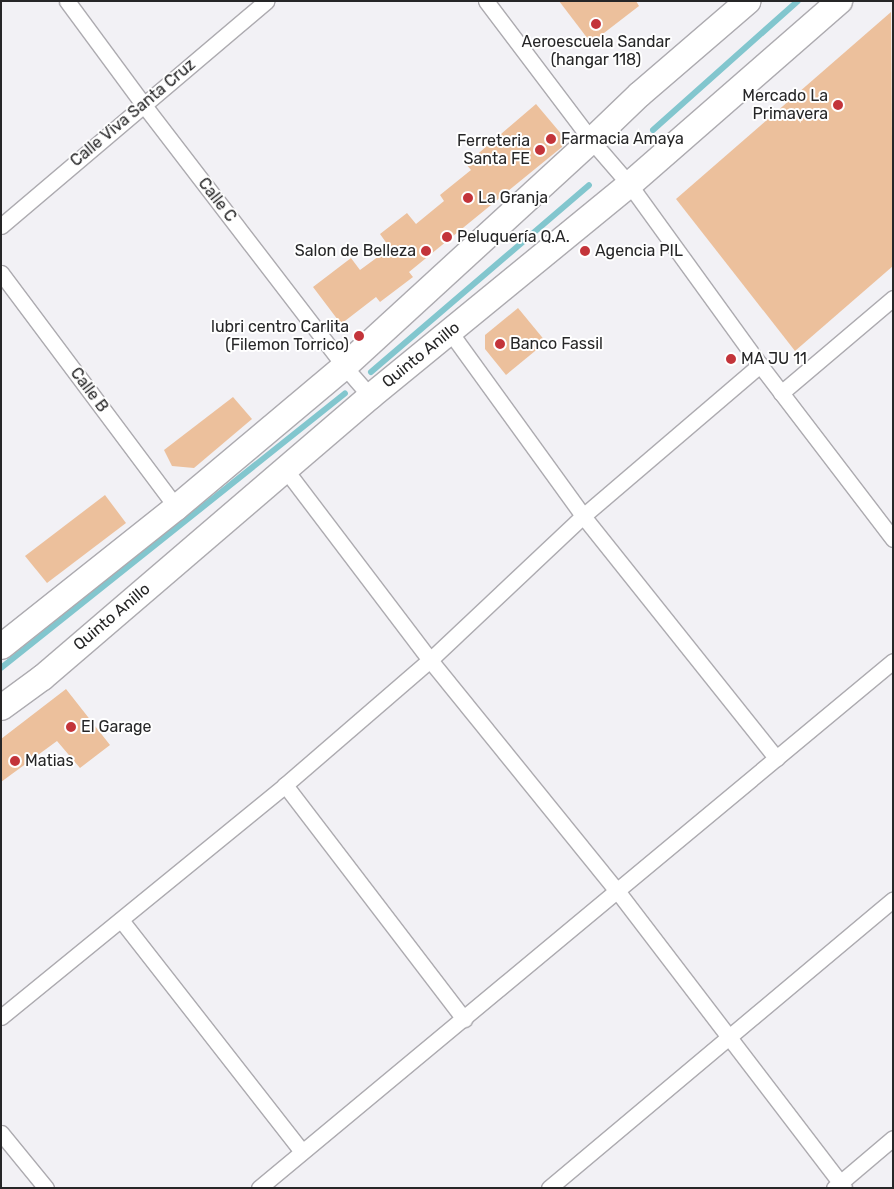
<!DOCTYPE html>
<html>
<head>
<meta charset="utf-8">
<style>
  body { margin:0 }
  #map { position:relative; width:894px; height:1189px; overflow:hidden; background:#f2f1f5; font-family:Rubik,sans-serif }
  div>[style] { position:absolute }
  .stream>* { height:6px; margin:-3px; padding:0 3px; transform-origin:3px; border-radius:3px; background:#82c6ce }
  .building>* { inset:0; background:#ecc09c }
  .roads { filter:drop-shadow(1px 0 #adabb0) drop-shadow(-1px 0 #adabb0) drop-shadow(0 1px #adabb0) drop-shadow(0 -1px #adabb0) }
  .street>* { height:15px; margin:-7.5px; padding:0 7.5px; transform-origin:7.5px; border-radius:7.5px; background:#fff }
  .primary>* { height:25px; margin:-12.5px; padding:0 12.5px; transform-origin:12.5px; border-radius:12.5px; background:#fff }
  .dots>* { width:14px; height:14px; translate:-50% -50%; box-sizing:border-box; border:2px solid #fff; border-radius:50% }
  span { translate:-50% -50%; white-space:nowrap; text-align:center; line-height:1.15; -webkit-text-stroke:4px #fff; paint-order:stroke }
  .poi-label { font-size:16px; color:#262627 }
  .right { translate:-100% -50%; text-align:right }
  .left { translate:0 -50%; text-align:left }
  .street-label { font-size:16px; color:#262627 }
  .frame { position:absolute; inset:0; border:2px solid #262627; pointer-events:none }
</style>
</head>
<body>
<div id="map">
  <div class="stream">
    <i style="left:653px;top:130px;width:194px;rotate:-41.7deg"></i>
    <i style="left:371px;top:372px;width:287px;rotate:-40.6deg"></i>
    <i style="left:1px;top:668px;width:440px;rotate:-38.6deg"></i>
  </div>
  <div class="building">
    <i style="clip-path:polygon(559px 1px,636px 1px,639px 6px,591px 43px)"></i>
    <i style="clip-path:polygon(891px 12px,893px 266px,795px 351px,676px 199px)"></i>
    <i style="clip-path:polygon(536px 104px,563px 136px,562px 147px,409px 272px,413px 277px,380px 302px,376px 297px,341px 324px,313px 287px,351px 258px,360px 270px,390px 248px,380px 234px,407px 213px,416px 224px,444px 201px,440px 195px,471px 170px,466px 164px)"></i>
    <i style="clip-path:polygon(518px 308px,546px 342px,506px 375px,485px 349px,485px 335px)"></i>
    <i style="clip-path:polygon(233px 397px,252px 419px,194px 468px,172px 466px,164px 450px)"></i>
    <i style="clip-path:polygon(105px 495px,126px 523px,47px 583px,25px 556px)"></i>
    <i style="clip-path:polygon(66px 689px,110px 745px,80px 768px,57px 741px,1px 782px,1px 739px)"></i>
  </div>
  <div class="roads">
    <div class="street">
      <i style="left:67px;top:1px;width:128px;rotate:53.6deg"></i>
      <i style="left:143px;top:104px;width:330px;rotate:52.5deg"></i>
      <i style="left:344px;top:366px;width:40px;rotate:49deg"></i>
      <i style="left:486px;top:1px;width:174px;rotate:52.9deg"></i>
      <i style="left:591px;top:140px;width:58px;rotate:49.2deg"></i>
      <i style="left:629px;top:184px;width:223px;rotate:54.1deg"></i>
      <i style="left:760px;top:365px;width:219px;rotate:52.6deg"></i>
      <i style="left:1px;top:226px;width:348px;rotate:-40.3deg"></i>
      <i style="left:1px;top:273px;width:292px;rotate:53.2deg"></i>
      <i style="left:450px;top:332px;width:227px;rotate:54.1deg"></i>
      <i style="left:583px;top:516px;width:310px;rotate:51.4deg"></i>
      <i style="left:781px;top:393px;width:147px;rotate:-40.3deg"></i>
      <i style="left:285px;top:469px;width:240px;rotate:52.8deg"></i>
      <i style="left:430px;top:660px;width:299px;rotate:51deg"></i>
      <i style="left:618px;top:892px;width:372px;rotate:52.6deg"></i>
      <i style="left:285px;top:785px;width:295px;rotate:52.6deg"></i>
      <i style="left:121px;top:920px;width:294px;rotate:52deg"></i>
      <i style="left:1px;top:1017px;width:367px;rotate:-39.2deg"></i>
      <i style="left:285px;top:785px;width:191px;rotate:-40.8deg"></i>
      <i style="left:430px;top:660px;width:210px;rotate:-43.3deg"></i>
      <i style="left:583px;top:516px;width:233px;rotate:-40.5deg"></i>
      <i style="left:1px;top:1133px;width:71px;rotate:50.7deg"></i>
      <i style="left:259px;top:1188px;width:824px;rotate:-39.73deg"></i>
      <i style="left:549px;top:1188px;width:449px;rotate:-40deg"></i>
      <i style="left:834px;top:1188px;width:77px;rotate:-40.3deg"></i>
    </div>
    <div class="primary">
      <i style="left:1px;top:646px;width:223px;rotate:-38.5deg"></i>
      <i style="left:176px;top:507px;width:219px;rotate:-40deg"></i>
      <i style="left:344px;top:366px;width:335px;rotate:-42.5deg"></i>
      <i style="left:591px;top:140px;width:66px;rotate:-43.8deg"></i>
      <i style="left:639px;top:94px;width:143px;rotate:-40.7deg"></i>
      <i style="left:1px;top:707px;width:51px;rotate:-36.2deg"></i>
      <i style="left:42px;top:677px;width:432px;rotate:-40.6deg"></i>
      <i style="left:370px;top:396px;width:335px;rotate:-39.3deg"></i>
      <i style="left:629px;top:184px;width:279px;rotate:-41.1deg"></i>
    </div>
  </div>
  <div class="dots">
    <i style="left:596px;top:24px;background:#c3343a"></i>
    <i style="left:838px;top:105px;background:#c3343a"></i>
    <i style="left:551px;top:139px;background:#c3343a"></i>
    <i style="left:540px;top:150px;background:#c3343a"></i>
    <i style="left:468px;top:198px;background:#c3343a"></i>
    <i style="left:447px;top:237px;background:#c3343a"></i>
    <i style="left:426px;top:251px;background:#c3343a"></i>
    <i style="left:585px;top:251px;background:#c3343a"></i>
    <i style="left:359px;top:336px;background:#c3343a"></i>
    <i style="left:500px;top:344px;background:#c3343a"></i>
    <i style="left:731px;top:359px;background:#c3343a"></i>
    <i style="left:71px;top:727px;background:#c3343a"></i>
    <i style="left:15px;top:761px;background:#c3343a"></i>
  </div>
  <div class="poi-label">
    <span style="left:596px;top:51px">Aeroescuela Sandar<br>(hangar 118)</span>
    <span class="right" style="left:828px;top:105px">Mercado La<br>Primavera</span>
    <span class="left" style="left:561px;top:139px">Farmacia Amaya</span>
    <span class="right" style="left:530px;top:150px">Ferreteria<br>Santa FE</span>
    <span class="left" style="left:478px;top:198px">La Granja</span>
    <span class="left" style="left:457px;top:237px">Peluquería Q.A.</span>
    <span class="right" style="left:416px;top:251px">Salon de Belleza</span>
    <span class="left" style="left:595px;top:251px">Agencia PIL</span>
    <span class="right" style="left:349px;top:336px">lubri centro Carlita<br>(Filemon Torrico)</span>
    <span class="left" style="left:510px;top:344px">Banco Fassil</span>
    <span class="left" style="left:741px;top:359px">MA JU 11</span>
    <span class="left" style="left:81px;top:727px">El Garage</span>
    <span class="left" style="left:25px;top:761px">Matias</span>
  </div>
  <div class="street-label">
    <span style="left:133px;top:113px;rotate:-40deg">Calle Viva Santa Cruz</span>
    <span style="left:217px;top:200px;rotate:52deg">Calle C</span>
    <span style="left:421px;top:355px;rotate:-39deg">Quinto Anillo</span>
    <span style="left:89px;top:390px;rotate:53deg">Calle B</span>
    <span style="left:112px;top:617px;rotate:-40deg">Quinto Anillo</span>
  </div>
  <div class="frame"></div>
</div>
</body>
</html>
